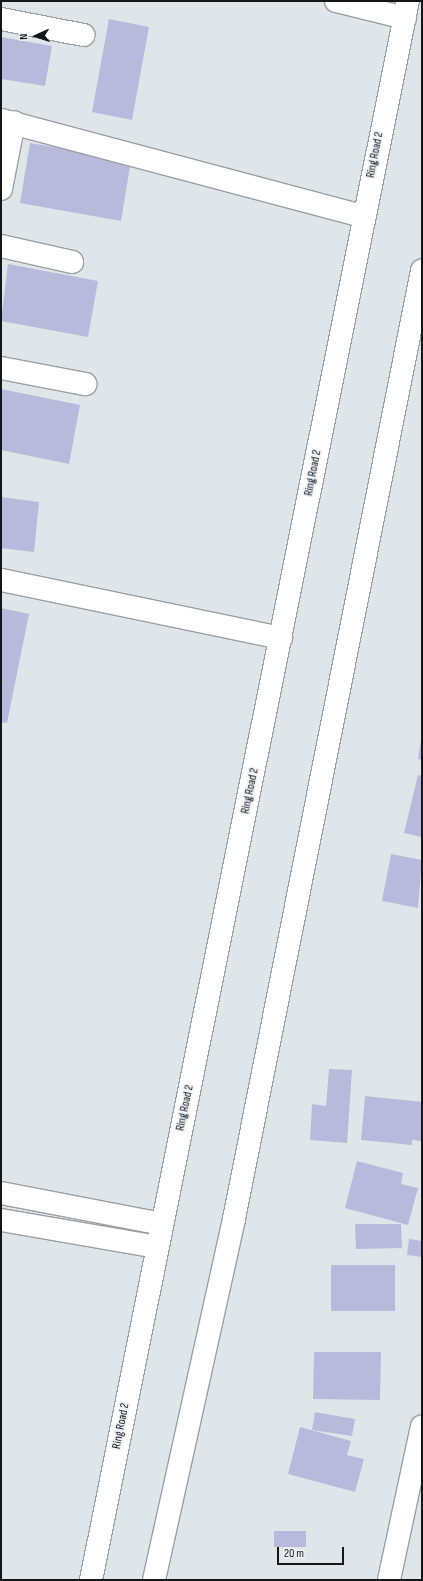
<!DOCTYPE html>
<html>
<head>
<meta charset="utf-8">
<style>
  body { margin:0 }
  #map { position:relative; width:423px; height:1581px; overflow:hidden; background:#e0e5e9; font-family:"Sofia Sans Condensed",sans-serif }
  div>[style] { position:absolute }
  .building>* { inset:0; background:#b9badb }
  .roads { filter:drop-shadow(1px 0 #9a9fa3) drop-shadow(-1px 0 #9a9fa3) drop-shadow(0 1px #9a9fa3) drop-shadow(0 -1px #9a9fa3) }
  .minor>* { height:22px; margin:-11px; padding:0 11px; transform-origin:11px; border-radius:11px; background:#fff }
  .major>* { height:22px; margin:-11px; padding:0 11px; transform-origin:11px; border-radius:11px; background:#fff }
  span { translate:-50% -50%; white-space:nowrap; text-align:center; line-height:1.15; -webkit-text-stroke:3.5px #eef2f7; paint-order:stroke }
  .street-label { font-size:12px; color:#141617 }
  .frame { position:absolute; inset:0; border:2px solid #141617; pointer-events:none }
  .north { position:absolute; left:16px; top:16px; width:40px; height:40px; -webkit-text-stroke:3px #eef2f7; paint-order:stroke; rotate:267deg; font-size:11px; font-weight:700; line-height:16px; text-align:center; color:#141617 }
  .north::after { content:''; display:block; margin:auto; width:14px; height:18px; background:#141617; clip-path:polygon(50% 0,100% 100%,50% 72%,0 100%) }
  .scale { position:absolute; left:277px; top:1547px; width:67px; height:18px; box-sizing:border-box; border:2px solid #141617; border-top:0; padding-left:5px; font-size:12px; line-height:14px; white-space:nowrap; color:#141617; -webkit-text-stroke:3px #eef2f7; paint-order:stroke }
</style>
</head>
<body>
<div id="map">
  <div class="building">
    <i style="clip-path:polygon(109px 19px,149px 27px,132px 120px,92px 112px)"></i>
    <i style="clip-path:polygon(1px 37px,52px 46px,45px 86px,1px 79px)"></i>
    <i style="clip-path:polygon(30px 143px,131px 160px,121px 221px,20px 203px)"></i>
    <i style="clip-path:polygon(8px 264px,98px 281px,88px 337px,1px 321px)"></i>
    <i style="clip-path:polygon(1px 389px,80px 405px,69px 464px,1px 450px)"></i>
    <i style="clip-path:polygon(1px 497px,39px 502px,34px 552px,1px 548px)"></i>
    <i style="clip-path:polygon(1px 608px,29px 614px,7px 723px,1px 722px)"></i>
    <i style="clip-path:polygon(421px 740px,422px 740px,422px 760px,418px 759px)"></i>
    <i style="clip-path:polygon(418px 775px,422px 776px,422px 837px,404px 833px)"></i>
    <i style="clip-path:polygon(391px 854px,422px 860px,418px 908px,382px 901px)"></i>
    <i style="clip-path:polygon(329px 1069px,352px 1070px,347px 1143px,310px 1140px,312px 1104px,326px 1106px)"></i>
    <i style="clip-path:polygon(365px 1096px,422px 1102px,422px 1141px,412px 1140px,412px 1145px,361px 1140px)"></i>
    <i style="clip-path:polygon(357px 1161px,403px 1173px,401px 1184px,418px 1188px,408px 1225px,345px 1208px)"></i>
    <i style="clip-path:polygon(355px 1224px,401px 1224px,402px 1248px,356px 1249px)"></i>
    <i style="clip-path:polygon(409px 1239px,422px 1241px,422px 1257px,407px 1255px)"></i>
    <i style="clip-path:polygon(331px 1265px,395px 1265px,395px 1311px,331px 1311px)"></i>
    <i style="clip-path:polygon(314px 1352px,381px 1352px,380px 1400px,313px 1399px)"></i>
    <i style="clip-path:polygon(315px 1412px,355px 1419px,352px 1436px,312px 1430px)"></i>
    <i style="clip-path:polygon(300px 1427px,351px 1441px,347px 1455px,364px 1459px,355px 1492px,288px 1474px)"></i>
    <i style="clip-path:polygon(274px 1531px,306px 1531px,306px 1547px,274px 1547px)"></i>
  </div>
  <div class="roads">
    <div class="minor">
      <i style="left:336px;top:1px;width:71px;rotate:13.8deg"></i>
      <i style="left:1px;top:19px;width:84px;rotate:11deg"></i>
      <i style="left:1px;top:120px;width:375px;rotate:14.9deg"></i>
      <i style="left:1px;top:189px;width:68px;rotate:-79deg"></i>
      <i style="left:1px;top:246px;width:73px;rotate:12.7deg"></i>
      <i style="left:1px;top:368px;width:86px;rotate:10.8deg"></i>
      <i style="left:1px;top:580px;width:286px;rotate:11.7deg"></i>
      <i style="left:1px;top:1193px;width:164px;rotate:10.9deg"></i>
      <i style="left:1px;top:1220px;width:158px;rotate:9.8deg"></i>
      <i style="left:154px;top:1580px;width:370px;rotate:-77.5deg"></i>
      <i style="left:234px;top:1219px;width:967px;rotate:-78.79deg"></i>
      <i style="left:389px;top:1580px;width:157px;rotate:-77.9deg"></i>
    </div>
    <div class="major">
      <i style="left:91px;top:1580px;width:1611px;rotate:-78.65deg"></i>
    </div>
  </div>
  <div class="street-label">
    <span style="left:375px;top:155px;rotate:-79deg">Ring Road 2</span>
    <span style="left:313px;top:473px;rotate:-79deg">Ring Road 2</span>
    <span style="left:250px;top:791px;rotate:-78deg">Ring Road 2</span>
    <span style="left:185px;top:1108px;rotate:-78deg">Ring Road 2</span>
    <span style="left:121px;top:1426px;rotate:-79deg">Ring Road 2</span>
  </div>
  <div class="frame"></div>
  <div class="north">N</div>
  <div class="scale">20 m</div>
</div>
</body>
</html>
